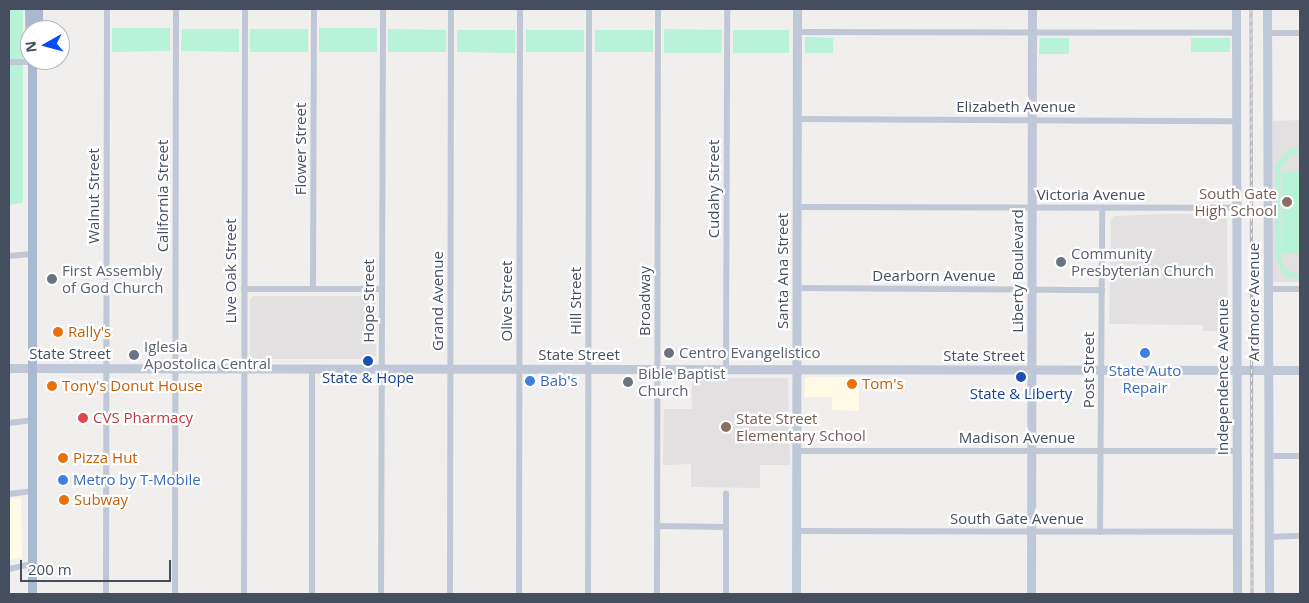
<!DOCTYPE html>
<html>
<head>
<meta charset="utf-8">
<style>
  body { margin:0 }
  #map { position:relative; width:1309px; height:603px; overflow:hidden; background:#f1eeee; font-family:"Open Sans",sans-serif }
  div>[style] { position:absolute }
  .commercial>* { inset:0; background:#fefae6 }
  .education>* { inset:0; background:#e2e0e0 }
  .green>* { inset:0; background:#b8f3d7 }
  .street>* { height:5.5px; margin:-2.75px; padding:0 2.75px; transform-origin:2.75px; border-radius:2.75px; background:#c0c8d5 }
  .secondary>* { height:9px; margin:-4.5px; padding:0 4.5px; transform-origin:4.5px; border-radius:4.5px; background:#bfc8d9 }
  .primary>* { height:9px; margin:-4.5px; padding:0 4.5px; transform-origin:4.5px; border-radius:4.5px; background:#abb9d0 }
  .rail>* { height:3px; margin-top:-1.5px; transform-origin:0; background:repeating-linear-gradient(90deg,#fff 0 4px,#b0b2b9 0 8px); box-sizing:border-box; border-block:1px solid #b0b2b9 }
  .dots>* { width:14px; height:14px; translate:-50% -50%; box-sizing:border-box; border:2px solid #fff; border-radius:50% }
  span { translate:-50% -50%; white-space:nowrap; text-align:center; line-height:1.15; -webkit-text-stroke:4.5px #fff; paint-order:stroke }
  .street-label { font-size:15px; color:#454e5e }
  .education-label { font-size:15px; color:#785e54 }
  .right { translate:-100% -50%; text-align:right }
  .left { translate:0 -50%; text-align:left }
  .worship-label { font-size:15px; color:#5b616d }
  .food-label { font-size:15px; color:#c56008 }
  .shop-label { font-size:15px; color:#366cbe }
  .transit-label { font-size:15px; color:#164399 }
  .health-label { font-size:15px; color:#be3a42 }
  .frame { position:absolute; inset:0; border:10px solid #454e5e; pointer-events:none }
  .north { position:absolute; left:20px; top:20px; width:50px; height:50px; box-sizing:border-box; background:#fff; border:1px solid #b5b8bf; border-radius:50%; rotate:263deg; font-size:14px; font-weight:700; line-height:20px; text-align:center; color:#454e5e }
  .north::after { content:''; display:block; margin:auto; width:18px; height:22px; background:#074cf2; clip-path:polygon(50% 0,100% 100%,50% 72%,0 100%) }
  .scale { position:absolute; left:20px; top:560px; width:151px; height:22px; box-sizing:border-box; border:2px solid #454e5e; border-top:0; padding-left:6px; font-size:15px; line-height:18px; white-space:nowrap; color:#454e5e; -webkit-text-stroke:4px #fff; paint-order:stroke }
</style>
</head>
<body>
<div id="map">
  <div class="commercial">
    <i style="clip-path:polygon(805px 377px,859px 377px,859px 411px,832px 410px,832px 397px,804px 397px)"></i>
    <i style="clip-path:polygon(21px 498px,22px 558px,9px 560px,9px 499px)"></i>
  </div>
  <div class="education">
    <i style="clip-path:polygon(1300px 120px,1300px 282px,1273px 282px,1273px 121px)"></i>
    <i style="clip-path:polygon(1164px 214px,1223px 214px,1227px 218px,1228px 331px,1203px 331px,1203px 325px,1109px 324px,1111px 219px,1114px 216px)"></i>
    <i style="clip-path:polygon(253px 296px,372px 296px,376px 300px,376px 356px,372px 359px,253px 359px,250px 355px,250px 300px)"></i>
    <i style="clip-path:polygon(692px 378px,788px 378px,790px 465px,760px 465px,760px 488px,691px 487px,691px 464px,663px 465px,664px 409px,692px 409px)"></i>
  </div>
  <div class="green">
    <i style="clip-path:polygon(9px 9px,23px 9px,23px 198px,22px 203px,9px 205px)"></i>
    <i style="clip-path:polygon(112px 28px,170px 28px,170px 51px,112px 52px)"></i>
    <i style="clip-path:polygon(319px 28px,377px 28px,377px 52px,319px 52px)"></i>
    <i style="clip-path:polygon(182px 29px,239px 29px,239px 52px,181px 51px)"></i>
    <i style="clip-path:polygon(250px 29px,308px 29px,308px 52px,250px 52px)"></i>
    <i style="clip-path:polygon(388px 29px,446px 30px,446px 52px,388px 52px)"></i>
    <i style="clip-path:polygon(664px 29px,722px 30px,721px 53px,664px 53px)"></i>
    <i style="clip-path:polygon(457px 30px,515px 30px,515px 53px,457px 52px)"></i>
    <i style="clip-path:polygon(526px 30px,584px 30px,584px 52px,526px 52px)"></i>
    <i style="clip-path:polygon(595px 30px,653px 30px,653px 52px,595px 52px)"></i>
    <i style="clip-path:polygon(733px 30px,789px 30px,789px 53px,733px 53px)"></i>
    <i style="clip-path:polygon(805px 37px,833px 38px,833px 53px,805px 53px)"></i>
    <i style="clip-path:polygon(1040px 38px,1069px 38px,1069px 54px,1039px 54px)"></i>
    <i style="clip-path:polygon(1191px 38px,1230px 38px,1230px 52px,1191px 52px)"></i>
    <i style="clip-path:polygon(1300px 147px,1300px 152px,1289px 157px,1280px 170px,1281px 259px,1285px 268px,1300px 276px,1299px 280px,1283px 275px,1275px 256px,1275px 166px,1288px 150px)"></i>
    <i style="clip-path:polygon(1282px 171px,1300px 171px,1300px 254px,1282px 254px)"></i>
  </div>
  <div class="street">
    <i style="left:797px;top:32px;width:439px;rotate:0.1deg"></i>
    <i style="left:1267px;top:33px;width:33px"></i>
    <i style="left:9px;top:62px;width:25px"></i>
    <i style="left:797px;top:119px;width:439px;rotate:0.3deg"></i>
    <i style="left:797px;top:207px;width:439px;rotate:0.1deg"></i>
    <i style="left:9px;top:256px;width:24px;rotate:-5deg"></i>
    <i style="left:797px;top:288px;width:305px;rotate:0.4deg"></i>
    <i style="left:244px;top:289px;width:138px"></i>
    <i style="left:313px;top:289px;width:280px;rotate:-89.8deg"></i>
    <i style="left:1268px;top:289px;width:32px"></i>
    <i style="left:726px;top:369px;width:360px;rotate:-89.8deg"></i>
    <i style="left:9px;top:423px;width:24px;rotate:-7deg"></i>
    <i style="left:796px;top:451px;width:441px"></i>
    <i style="left:1268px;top:456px;width:32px"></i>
    <i style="left:9px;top:494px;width:24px;rotate:-7deg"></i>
    <i style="left:657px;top:526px;width:69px;rotate:0.8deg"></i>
    <i style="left:796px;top:531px;width:441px;rotate:0.1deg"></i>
    <i style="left:1100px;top:532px;width:324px;rotate:-89.6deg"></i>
    <i style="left:1268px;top:537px;width:32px;rotate:-2deg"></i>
    <i style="left:9px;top:569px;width:24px;rotate:-12deg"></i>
    <i style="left:106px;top:594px;width:585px;rotate:-89.9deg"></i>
    <i style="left:175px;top:594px;width:585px;rotate:-89.9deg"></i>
    <i style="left:244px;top:594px;width:585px;rotate:-89.9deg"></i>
    <i style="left:312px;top:594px;width:226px;rotate:-90deg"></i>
    <i style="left:381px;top:594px;width:585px;rotate:-89.8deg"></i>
    <i style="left:450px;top:594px;width:585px;rotate:-89.9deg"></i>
    <i style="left:519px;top:594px;width:585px;rotate:-89.9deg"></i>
    <i style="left:588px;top:594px;width:585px;rotate:-89.9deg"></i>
    <i style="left:657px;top:594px;width:585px;rotate:-89.9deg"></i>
    <i style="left:726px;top:594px;width:100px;rotate:-90deg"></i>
  </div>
  <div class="secondary">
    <i style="left:1236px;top:9px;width:585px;rotate:89.9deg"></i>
    <i style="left:1267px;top:9px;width:585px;rotate:89.8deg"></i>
    <i style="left:9px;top:368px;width:1291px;rotate:0.09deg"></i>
    <i style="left:796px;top:594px;width:585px;rotate:-89.9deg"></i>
    <i style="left:1031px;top:594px;width:585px;rotate:-89.9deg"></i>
  </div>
  <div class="primary">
    <i style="left:29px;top:9px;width:46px;rotate:88.8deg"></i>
    <i style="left:38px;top:30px;width:21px;rotate:-90deg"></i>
    <i style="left:32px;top:594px;width:534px;rotate:-90deg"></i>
  </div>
  <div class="rail">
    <i style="left:1251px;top:9px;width:585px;rotate:89.9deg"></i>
  </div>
  <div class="dots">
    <i style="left:1287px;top:202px;background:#8d6e63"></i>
    <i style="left:1061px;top:262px;background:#6b7280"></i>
    <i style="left:52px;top:279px;background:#6b7280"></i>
    <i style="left:58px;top:332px;background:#e8710a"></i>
    <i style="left:669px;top:353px;background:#6b7280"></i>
    <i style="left:1145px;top:353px;background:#3f7fe0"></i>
    <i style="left:134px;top:355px;background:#6b7280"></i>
    <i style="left:368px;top:361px;background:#1a4fb4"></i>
    <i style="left:1021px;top:377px;background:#1a4fb4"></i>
    <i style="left:530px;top:381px;background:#3f7fe0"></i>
    <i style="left:628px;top:382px;background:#6b7280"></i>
    <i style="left:852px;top:384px;background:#e8710a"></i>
    <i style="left:52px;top:386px;background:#e8710a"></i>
    <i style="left:83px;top:418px;background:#e0444e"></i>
    <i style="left:726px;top:427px;background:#8d6e63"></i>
    <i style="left:63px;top:458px;background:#e8710a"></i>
    <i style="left:63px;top:480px;background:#3f7fe0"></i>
    <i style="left:64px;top:500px;background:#e8710a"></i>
  </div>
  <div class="street-label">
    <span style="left:1016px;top:107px">Elizabeth Avenue</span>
    <span style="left:301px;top:149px;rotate:-90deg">Flower Street</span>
    <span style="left:714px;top:189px;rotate:-90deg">Cudahy Street</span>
    <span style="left:1091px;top:195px">Victoria Avenue</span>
    <span style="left:94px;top:196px;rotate:-90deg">Walnut Street</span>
    <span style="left:163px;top:196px;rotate:-90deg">California Street</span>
    <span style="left:231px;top:271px;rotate:-90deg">Live Oak Street</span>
    <span style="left:783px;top:271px;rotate:-90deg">Santa Ana Street</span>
    <span style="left:1018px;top:271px;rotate:-90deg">Liberty Boulevard</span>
    <span style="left:934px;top:276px">Dearborn Avenue</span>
    <span style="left:369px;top:301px;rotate:-90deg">Hope Street</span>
    <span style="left:438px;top:301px;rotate:-90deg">Grand Avenue</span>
    <span style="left:507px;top:301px;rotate:-90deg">Olive Street</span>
    <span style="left:576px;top:301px;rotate:-90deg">Hill Street</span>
    <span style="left:645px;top:301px;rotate:-90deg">Broadway</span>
    <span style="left:1254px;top:302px;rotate:-90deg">Ardmore Avenue</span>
    <span style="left:70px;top:354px">State Street</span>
    <span style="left:579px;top:355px">State Street</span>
    <span style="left:984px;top:356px">State Street</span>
    <span style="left:1089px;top:370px;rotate:-90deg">Post Street</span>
    <span style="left:1223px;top:377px;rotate:-90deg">Independence Avenue</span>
    <span style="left:1017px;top:438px">Madison Avenue</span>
    <span style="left:1017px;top:519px">South Gate Avenue</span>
  </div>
  <div class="education-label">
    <span class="right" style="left:1277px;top:202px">South Gate<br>High School</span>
    <span class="left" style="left:736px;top:427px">State Street<br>Elementary School</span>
  </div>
  <div class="worship-label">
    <span class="left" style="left:1071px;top:262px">Community<br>Presbyterian Church</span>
    <span class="left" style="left:62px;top:279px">First Assembly<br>of God Church</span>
    <span class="left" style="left:144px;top:355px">Iglesia<br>Apostolica Central</span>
    <span class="left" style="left:679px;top:353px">Centro Evangelistico</span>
    <span class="left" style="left:638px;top:382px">Bible Baptist<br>Church</span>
  </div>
  <div class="food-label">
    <span class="left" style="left:68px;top:332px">Rally's</span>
    <span class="left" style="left:862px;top:384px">Tom's</span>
    <span class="left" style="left:62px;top:386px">Tony's Donut House</span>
    <span class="left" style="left:73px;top:458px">Pizza Hut</span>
    <span class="left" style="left:74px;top:500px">Subway</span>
  </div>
  <div class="shop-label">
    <span style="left:1145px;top:379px">State Auto<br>Repair</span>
    <span class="left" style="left:540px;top:381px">Bab's</span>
    <span class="left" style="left:73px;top:480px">Metro by T-Mobile</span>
  </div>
  <div class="transit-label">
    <span style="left:368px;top:378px">State &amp; Hope</span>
    <span style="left:1021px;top:394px">State &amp; Liberty</span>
  </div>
  <div class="health-label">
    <span class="left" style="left:93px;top:418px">CVS Pharmacy</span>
  </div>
  <div class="frame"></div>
  <div class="north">N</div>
  <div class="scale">200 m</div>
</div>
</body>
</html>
